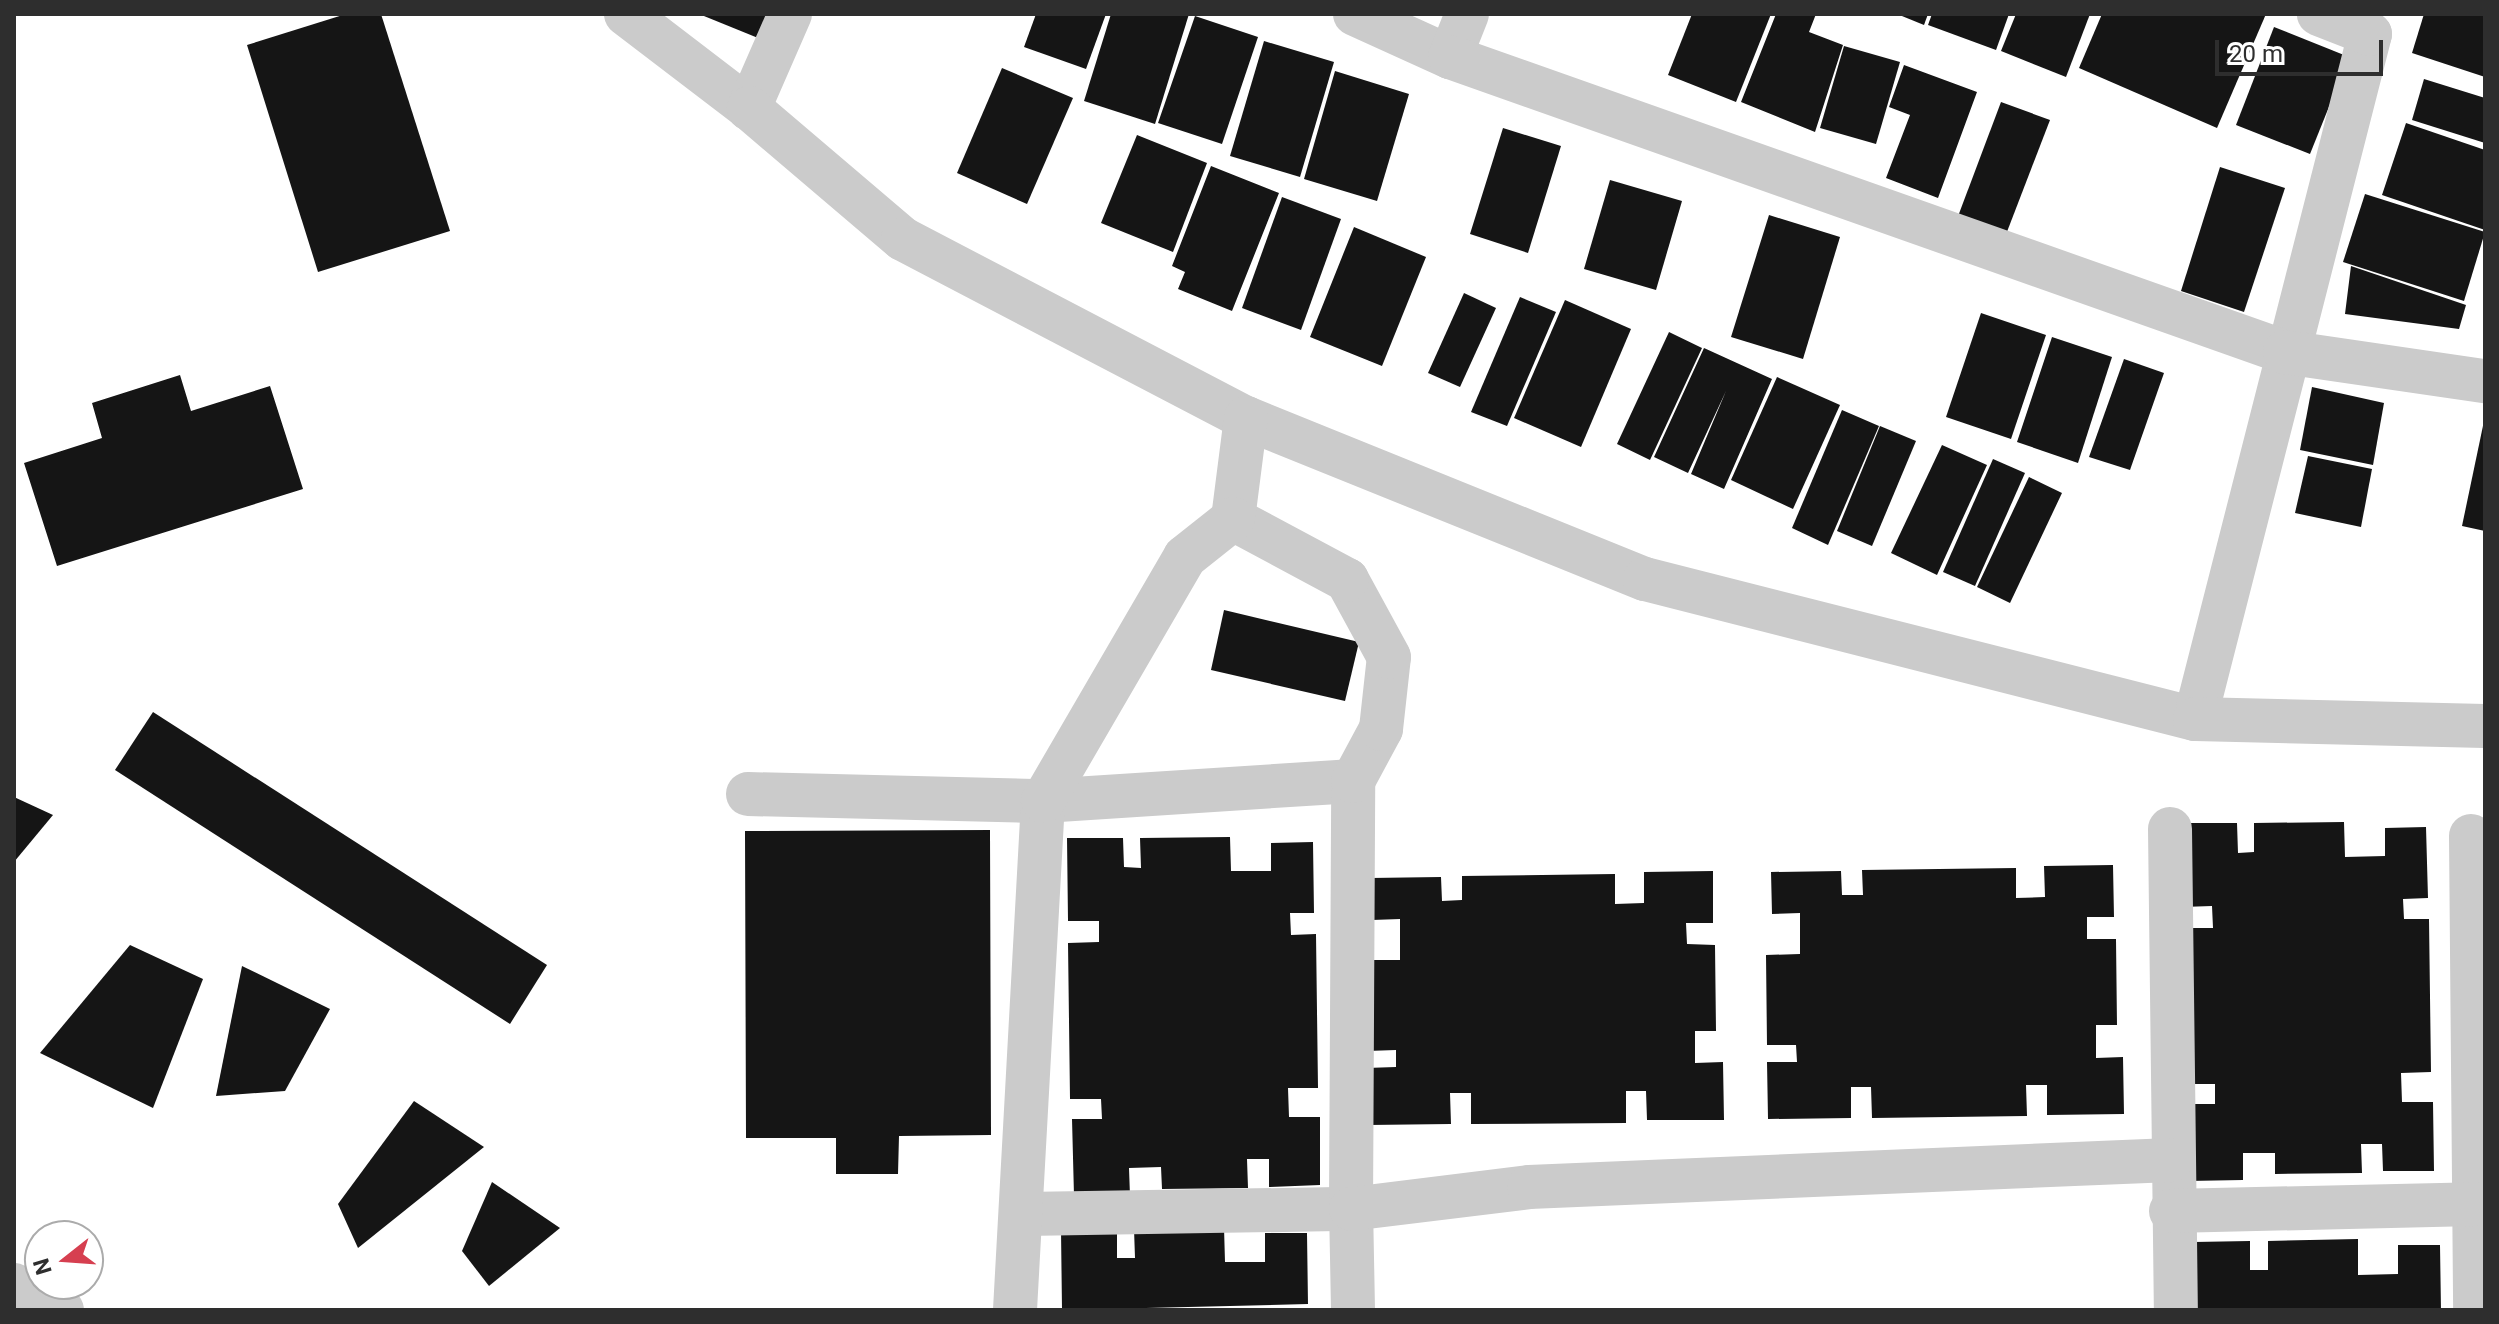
<!DOCTYPE html>
<html>
<head>
<meta charset="utf-8">
<style>
  body { margin:0 }
  #map { position:relative; width:2499px; height:1324px; overflow:hidden; background:#fff; font-family:Roboto,sans-serif }
  div>[style] { position:absolute }
  .building>* { inset:0; background:#151515 }
  .minor>* { height:44px; margin:-22px; padding:0 22px; transform-origin:22px; border-radius:22px; background:#cbcbcb }
  span { translate:-50% -50%; white-space:nowrap; text-align:center; line-height:1.15; -webkit-text-stroke:8px #fff; paint-order:stroke }
  .frame { position:absolute; inset:0; border:16px solid #2e2e2e; pointer-events:none }
  .north { position:absolute; left:24px; top:1220px; width:80px; height:80px; box-sizing:border-box; background:#fff; border:2px solid #ababab; border-radius:50%; rotate:253deg; font-size:22px; font-weight:700; line-height:32px; text-align:center; color:#2e2e2e }
  .north::after { content:''; display:block; margin:auto; width:28px; height:36px; background:#d63f50; clip-path:polygon(50% 0,100% 100%,50% 72%,0 100%) }
  .scale { position:absolute; left:2215px; top:40px; width:168px; height:36px; box-sizing:border-box; border:4px solid #2e2e2e; border-top:0; padding-left:10px; font-size:24px; line-height:28px; white-space:nowrap; color:#2e2e2e; -webkit-text-stroke:6px #fff; paint-order:stroke }
</style>
</head>
<body>
<div id="map">
  <div class="building">
    <i style="clip-path:polygon(346px 14px,381px 14px,450px 231px,318px 272px,247px 45px)"></i>
    <i style="clip-path:polygon(699px 14px,773px 14px,763px 40px)"></i>
    <i style="clip-path:polygon(1036px 14px,1106px 14px,1086px 69px,1024px 47px)"></i>
    <i style="clip-path:polygon(1111px 14px,1189px 14px,1155px 124px,1084px 101px)"></i>
    <i style="clip-path:polygon(1692px 14px,1771px 14px,1736px 102px,1668px 75px)"></i>
    <i style="clip-path:polygon(1776px 14px,1816px 14px,1809px 32px,1843px 45px,1815px 132px,1741px 102px)"></i>
    <i style="clip-path:polygon(1897px 14px,1928px 14px,1924px 25px)"></i>
    <i style="clip-path:polygon(1932px 14px,2009px 14px,1996px 50px,1928px 25px)"></i>
    <i style="clip-path:polygon(2016px 14px,2090px 14px,2066px 77px,2001px 51px)"></i>
    <i style="clip-path:polygon(2102px 14px,2266px 14px,2217px 128px,2079px 68px)"></i>
    <i style="clip-path:polygon(2424px 14px,2485px 14px,2485px 77px,2412px 53px)"></i>
    <i style="clip-path:polygon(1195px 16px,1258px 37px,1222px 144px,1158px 123px)"></i>
    <i style="clip-path:polygon(2274px 27px,2349px 57px,2310px 154px,2236px 125px)"></i>
    <i style="clip-path:polygon(1264px 41px,1334px 62px,1300px 177px,1230px 156px)"></i>
    <i style="clip-path:polygon(1844px 46px,1900px 62px,1876px 144px,1820px 128px)"></i>
    <i style="clip-path:polygon(1904px 65px,1977px 92px,1938px 198px,1886px 178px,1910px 115px,1889px 107px)"></i>
    <i style="clip-path:polygon(1002px 68px,1073px 98px,1027px 204px,957px 173px)"></i>
    <i style="clip-path:polygon(1335px 71px,1409px 94px,1377px 201px,1304px 179px)"></i>
    <i style="clip-path:polygon(2424px 79px,2485px 98px,2485px 143px,2412px 120px)"></i>
    <i style="clip-path:polygon(2001px 102px,2050px 120px,2005px 237px,1957px 219px)"></i>
    <i style="clip-path:polygon(2406px 123px,2485px 150px,2485px 230px,2382px 195px)"></i>
    <i style="clip-path:polygon(1503px 128px,1561px 146px,1528px 253px,1470px 234px)"></i>
    <i style="clip-path:polygon(1137px 135px,1207px 163px,1173px 252px,1101px 223px)"></i>
    <i style="clip-path:polygon(1211px 166px,1279px 193px,1232px 311px,1178px 289px,1185px 272px,1172px 266px)"></i>
    <i style="clip-path:polygon(2220px 167px,2285px 188px,2244px 312px,2181px 291px)"></i>
    <i style="clip-path:polygon(1610px 180px,1682px 201px,1656px 290px,1584px 269px)"></i>
    <i style="clip-path:polygon(2365px 194px,2485px 232px,2464px 301px,2343px 262px)"></i>
    <i style="clip-path:polygon(1282px 197px,1341px 219px,1301px 330px,1242px 308px)"></i>
    <i style="clip-path:polygon(1769px 215px,1840px 237px,1803px 359px,1731px 337px)"></i>
    <i style="clip-path:polygon(1354px 227px,1426px 257px,1382px 366px,1310px 337px)"></i>
    <i style="clip-path:polygon(2351px 266px,2466px 305px,2459px 329px,2345px 314px)"></i>
    <i style="clip-path:polygon(1464px 293px,1496px 308px,1460px 387px,1428px 373px)"></i>
    <i style="clip-path:polygon(1520px 297px,1556px 312px,1507px 426px,1471px 412px)"></i>
    <i style="clip-path:polygon(1565px 300px,1631px 329px,1581px 447px,1514px 418px)"></i>
    <i style="clip-path:polygon(1981px 313px,2046px 335px,2011px 439px,1946px 417px)"></i>
    <i style="clip-path:polygon(1669px 332px,1702px 348px,1650px 460px,1617px 444px)"></i>
    <i style="clip-path:polygon(2052px 337px,2112px 357px,2078px 463px,2017px 442px)"></i>
    <i style="clip-path:polygon(1704px 348px,1772px 379px,1724px 489px,1691px 474px,1726px 391px,1688px 473px,1654px 457px)"></i>
    <i style="clip-path:polygon(2124px 359px,2164px 373px,2130px 470px,2089px 457px)"></i>
    <i style="clip-path:polygon(180px 375px,191px 411px,270px 386px,303px 489px,57px 566px,24px 463px,102px 438px,92px 403px)"></i>
    <i style="clip-path:polygon(1777px 377px,1840px 405px,1793px 509px,1731px 480px)"></i>
    <i style="clip-path:polygon(2312px 387px,2384px 403px,2373px 465px,2300px 450px)"></i>
    <i style="clip-path:polygon(1842px 410px,1879px 426px,1828px 545px,1792px 528px)"></i>
    <i style="clip-path:polygon(2484px 421px,2485px 421px,2485px 531px,2462px 526px)"></i>
    <i style="clip-path:polygon(1880px 426px,1916px 441px,1872px 546px,1837px 531px)"></i>
    <i style="clip-path:polygon(1942px 445px,1987px 465px,1937px 575px,1891px 553px)"></i>
    <i style="clip-path:polygon(2308px 456px,2372px 469px,2361px 527px,2295px 513px)"></i>
    <i style="clip-path:polygon(1993px 459px,2025px 473px,1975px 586px,1943px 572px)"></i>
    <i style="clip-path:polygon(2029px 477px,2062px 493px,2010px 603px,1977px 587px)"></i>
    <i style="clip-path:polygon(1224px 610px,1359px 642px,1345px 701px,1211px 670px)"></i>
    <i style="clip-path:polygon(153px 712px,547px 965px,510px 1024px,115px 770px)"></i>
    <i style="clip-path:polygon(14px 797px,53px 815px,14px 862px)"></i>
    <i style="clip-path:polygon(2344px 822px,2345px 857px,2385px 856px,2385px 828px,2426px 827px,2428px 898px,2403px 899px,2404px 919px,2429px 919px,2431px 1072px,2401px 1073px,2402px 1102px,2433px 1102px,2434px 1171px,2383px 1171px,2382px 1144px,2361px 1144px,2362px 1173px,2275px 1174px,2275px 1153px,2243px 1153px,2243px 1180px,2187px 1181px,2186px 1104px,2215px 1104px,2215px 1084px,2184px 1084px,2182px 928px,2213px 928px,2212px 906px,2182px 907px,2181px 823px,2237px 823px,2238px 853px,2254px 852px,2254px 823px)"></i>
    <i style="clip-path:polygon(990px 830px,991px 1135px,899px 1136px,898px 1174px,836px 1174px,836px 1138px,746px 1138px,745px 831px)"></i>
    <i style="clip-path:polygon(1230px 837px,1231px 871px,1271px 871px,1271px 843px,1313px 842px,1314px 913px,1290px 913px,1291px 935px,1316px 934px,1318px 1088px,1288px 1088px,1289px 1117px,1320px 1117px,1320px 1185px,1269px 1187px,1269px 1159px,1247px 1159px,1248px 1188px,1162px 1189px,1161px 1167px,1129px 1168px,1130px 1196px,1074px 1196px,1072px 1119px,1102px 1119px,1101px 1099px,1070px 1099px,1068px 943px,1099px 942px,1099px 921px,1068px 921px,1067px 838px,1123px 838px,1124px 867px,1141px 868px,1140px 838px)"></i>
    <i style="clip-path:polygon(2113px 865px,2114px 917px,2087px 917px,2087px 939px,2116px 939px,2117px 1025px,2096px 1025px,2096px 1058px,2123px 1057px,2124px 1114px,2047px 1115px,2047px 1085px,2026px 1085px,2027px 1116px,1872px 1118px,1871px 1087px,1851px 1087px,1851px 1118px,1768px 1119px,1767px 1062px,1797px 1062px,1796px 1045px,1767px 1045px,1766px 955px,1800px 954px,1800px 913px,1772px 914px,1771px 872px,1841px 871px,1842px 895px,1863px 895px,1862px 870px,2016px 868px,2016px 898px,2045px 897px,2044px 866px)"></i>
    <i style="clip-path:polygon(1713px 871px,1713px 923px,1686px 923px,1687px 944px,1715px 945px,1716px 1031px,1695px 1031px,1695px 1063px,1723px 1062px,1724px 1120px,1647px 1120px,1646px 1091px,1626px 1091px,1626px 1123px,1471px 1124px,1471px 1093px,1450px 1093px,1451px 1124px,1368px 1125px,1366px 1068px,1396px 1067px,1396px 1050px,1367px 1051px,1366px 960px,1400px 960px,1400px 919px,1372px 920px,1370px 878px,1441px 877px,1442px 901px,1462px 900px,1462px 876px,1615px 874px,1615px 904px,1644px 903px,1644px 872px)"></i>
    <i style="clip-path:polygon(130px 945px,203px 979px,153px 1108px,40px 1053px)"></i>
    <i style="clip-path:polygon(242px 966px,330px 1009px,285px 1091px,216px 1096px)"></i>
    <i style="clip-path:polygon(414px 1101px,484px 1147px,358px 1248px,338px 1204px)"></i>
    <i style="clip-path:polygon(492px 1182px,560px 1228px,489px 1286px,462px 1251px)"></i>
    <i style="clip-path:polygon(1224px 1227px,1225px 1262px,1265px 1262px,1265px 1233px,1307px 1233px,1308px 1304px,1062px 1310px,1061px 1230px,1117px 1229px,1117px 1258px,1135px 1258px,1134px 1229px)"></i>
    <i style="clip-path:polygon(2358px 1239px,2358px 1275px,2398px 1274px,2398px 1245px,2440px 1245px,2441px 1310px,2195px 1310px,2194px 1242px,2250px 1241px,2250px 1270px,2268px 1270px,2268px 1241px)"></i>
  </div>
  <div class="minor">
    <i style="left:626px;top:14px;width:155px;rotate:37.4deg"></i>
    <i style="left:790px;top:14px;width:103px;rotate:113.6deg"></i>
    <i style="left:749px;top:108px;width:202px;rotate:40.4deg"></i>
    <i style="left:903px;top:239px;width:387px;rotate:27.6deg"></i>
    <i style="left:1246px;top:418px;width:430px;rotate:22deg"></i>
    <i style="left:1645px;top:579px;width:568px;rotate:14.28deg"></i>
    <i style="left:2195px;top:719px;width:707px;rotate:-75.67deg"></i>
    <i style="left:2370px;top:34px;width:55px;rotate:-158.6deg"></i>
    <i style="left:1355px;top:14px;width:104px;rotate:24.4deg"></i>
    <i style="left:1450px;top:57px;width:46px;rotate:-68.4deg"></i>
    <i style="left:1450px;top:57px;width:886px;rotate:19.46deg"></i>
    <i style="left:2285px;top:352px;width:202px;rotate:8.3deg"></i>
    <i style="left:2195px;top:719px;width:290px;rotate:1.4deg"></i>
    <i style="left:748px;top:794px;width:295px;rotate:1.4deg"></i>
    <i style="left:1043px;top:801px;width:311px;rotate:-3.7deg"></i>
    <i style="left:2170px;top:829px;width:481px;rotate:89.3deg"></i>
    <i style="left:2471px;top:836px;width:474px;rotate:89.5deg"></i>
    <i style="left:2171px;top:1211px;width:314px;rotate:-1.3deg"></i>
    <i style="left:1024px;top:1214px;width:327px;rotate:-0.9deg"></i>
    <i style="left:1351px;top:1209px;width:428px;rotate:-89.7deg"></i>
    <i style="left:1353px;top:781px;width:59px;rotate:-61.7deg"></i>
    <i style="left:1381px;top:729px;width:72px;rotate:-83.7deg"></i>
    <i style="left:1389px;top:657px;width:88px;rotate:-118.6deg"></i>
    <i style="left:1347px;top:580px;width:129px;rotate:-151.8deg"></i>
    <i style="left:1233px;top:519px;width:102px;rotate:-82.7deg"></i>
    <i style="left:14px;top:1285px;width:54px;rotate:27.5deg"></i>
    <i style="left:1015px;top:1310px;width:510px;rotate:-86.85deg"></i>
    <i style="left:1043px;top:801px;width:282px;rotate:-59.8deg"></i>
    <i style="left:1185px;top:557px;width:61px;rotate:-38.4deg"></i>
    <i style="left:1353px;top:1310px;width:101px;rotate:-91.1deg"></i>
    <i style="left:1351px;top:1209px;width:179px;rotate:-7deg"></i>
    <i style="left:1529px;top:1187px;width:643px;rotate:-2.41deg"></i>
  </div>
  <div class="frame"></div>
  <div class="north">N</div>
  <div class="scale">20 m</div>
</div>
</body>
</html>
